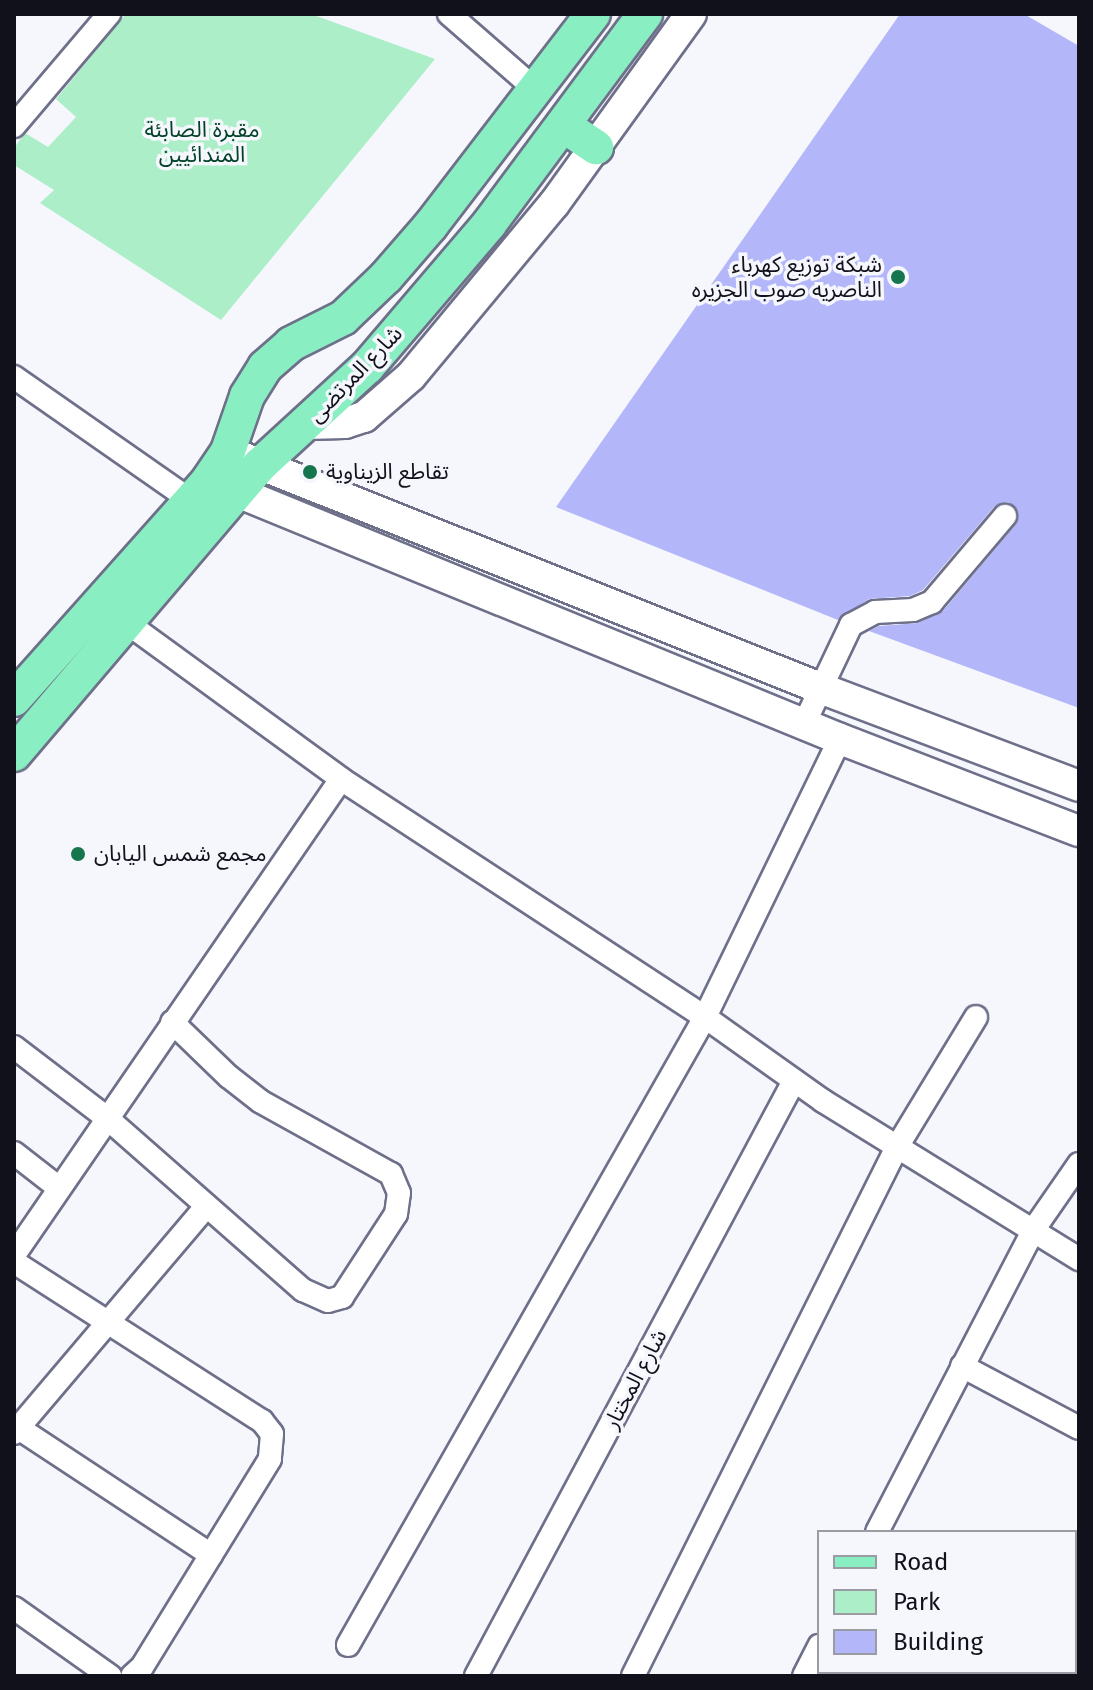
<!DOCTYPE html>
<html>
<head>
<meta charset="utf-8">
<style>
  body { margin:0 }
  #map { position:relative; width:1093px; height:1690px; overflow:hidden; background:#f6f7fd; font-family:"Fira Sans","Noto Sans Arabic",sans-serif }
  div>[style] { position:absolute }
  .green>* { inset:0; background:#aceec8 }
  .building>* { inset:0; background:#b3b7fa }
  .roads { filter:drop-shadow(2px 0 #6e708a) drop-shadow(-2px 0 #6e708a) drop-shadow(0 2px #6e708a) drop-shadow(0 -2px #6e708a) }
  .street>* { height:22px; margin:-11px; padding:0 11px; transform-origin:11px; border-radius:11px; background:#fff }
  .secondary>* { height:30px; margin:-15px; padding:0 15px; transform-origin:15px; border-radius:15px; background:#fff }
  .primary>* { height:34px; margin:-17px; padding:0 17px; transform-origin:17px; border-radius:17px; background:#89eec2 }
  .dots>* { width:22px; height:22px; translate:-50% -50%; box-sizing:border-box; border:4px solid #f6f7fd; border-radius:50% }
  span { translate:-50% -50%; white-space:nowrap; text-align:center; line-height:1.15; -webkit-text-stroke:7px #f6f7fd; paint-order:stroke }
  .park-label { font-size:22px; color:#014127 }
  .poi-label { font-size:22px; color:#10111b }
  .right { translate:-100% -50%; text-align:right }
  .left { translate:0 -50%; text-align:left }
  .street-label { font-size:22px; color:#10111b }
  .frame { position:absolute; inset:0; border:16px solid #10111b; pointer-events:none }
  .legend { position:absolute; left:817px; top:1530px; width:260px; height:144px; box-sizing:border-box; background:#f6f7fd; border:2px solid #9a9ba3; margin:0; padding:10px 14px; list-style:none; font-size:24px; color:#10111b }
  .legend li { display:flex; align-items:center; gap:16px; height:40px }
  .legend b { width:40px; border:2px solid #9a9ba3 }
</style>
</head>
<body>
<div id="map">
  <div class="green">
    <i style="clip-path:polygon(126px 14px,311px 14px,435px 59px,221px 320px,40px 203px,54px 190px,14px 165px,14px 148px,25px 133px,48px 147px,76px 117px,56px 99px)"></i>
  </div>
  <div class="building">
    <i style="clip-path:polygon(900px 14px,1024px 14px,1079px 46px,1079px 708px,869px 631px,879px 626px,918px 623px,943px 611px,1016px 524px,1018px 511px,1008px 502px,994px 507px,923px 590px,910px 596px,869px 599px,838px 620px,556px 507px)"></i>
  </div>
  <div class="roads">
    <div class="street">
      <i style="left:449px;top:14px;width:116px;rotate:41.1deg"></i>
      <i style="left:14px;top:126px;width:147px;rotate:-49.7deg"></i>
      <i style="left:14px;top:377px;width:217px;rotate:34.9deg"></i>
      <i style="left:126px;top:622px;width:266px;rotate:36.1deg"></i>
      <i style="left:341px;top:779px;width:435px;rotate:33.2deg"></i>
      <i style="left:705px;top:1017px;width:145px;rotate:35.4deg"></i>
      <i style="left:823px;top:1101px;width:301px;rotate:31.7deg"></i>
      <i style="left:804px;top:724px;width:110px;rotate:-64.6deg"></i>
      <i style="left:851px;top:625px;width:27px;rotate:-28deg"></i>
      <i style="left:875px;top:612px;width:38px;rotate:-3deg"></i>
      <i style="left:913px;top:610px;width:21px;rotate:-23deg"></i>
      <i style="left:932px;top:602px;width:113px;rotate:-49.7deg"></i>
      <i style="left:14px;top:1047px;width:117px;rotate:37.4deg"></i>
      <i style="left:107px;top:1118px;width:261px;rotate:41.3deg"></i>
      <i style="left:303px;top:1290px;width:27px;rotate:24deg"></i>
      <i style="left:328px;top:1301px;width:15px;rotate:-16deg"></i>
      <i style="left:342px;top:1297px;width:99px;rotate:-57deg"></i>
      <i style="left:396px;top:1214px;width:21px;rotate:-82deg"></i>
      <i style="left:399px;top:1193px;width:21px;rotate:-113deg"></i>
      <i style="left:391px;top:1174px;width:150px;rotate:-150.9deg"></i>
      <i style="left:260px;top:1101px;width:39px;rotate:-142deg"></i>
      <i style="left:229px;top:1077px;width:79px;rotate:-136deg"></i>
      <i style="left:14px;top:1153px;width:57px;rotate:37.9deg"></i>
      <i style="left:14px;top:1255px;width:577px;rotate:-55.51deg"></i>
      <i style="left:14px;top:1262px;width:295px;rotate:32.7deg"></i>
      <i style="left:262px;top:1421px;width:16px;rotate:52deg"></i>
      <i style="left:272px;top:1434px;width:25px;rotate:95deg"></i>
      <i style="left:270px;top:1459px;width:244px;rotate:121.6deg"></i>
      <i style="left:142px;top:1667px;width:13px;rotate:138deg"></i>
      <i style="left:962px;top:1366px;width:132px;rotate:27.9deg"></i>
      <i style="left:14px;top:1425px;width:236px;rotate:33.4deg"></i>
      <i style="left:14px;top:1433px;width:295px;rotate:-49.7deg"></i>
      <i style="left:877px;top:1532px;width:341px;rotate:-62.6deg"></i>
      <i style="left:1034px;top:1229px;width:79px;rotate:-55.3deg"></i>
      <i style="left:1075px;top:1593px;width:4px;rotate:27deg"></i>
      <i style="left:14px;top:1608px;width:118px;rotate:35.3deg"></i>
      <i style="left:348px;top:1645px;width:722px;rotate:-60.38deg"></i>
      <i style="left:705px;top:1017px;width:309px;rotate:-64.1deg"></i>
      <i style="left:476px;top:1676px;width:675px;rotate:-61.88deg"></i>
      <i style="left:633px;top:1676px;width:591px;rotate:-63.48deg"></i>
      <i style="left:897px;top:1147px;width:152px;rotate:-58.7deg"></i>
      <i style="left:804px;top:1676px;width:34px;rotate:-63deg"></i>
    </div>
    <div class="secondary">
      <i style="left:305px;top:424px;width:40px;rotate:-1.4deg"></i>
      <i style="left:345px;top:423px;width:20px;rotate:-18deg"></i>
      <i style="left:364px;top:417px;width:62px;rotate:-41.1deg"></i>
      <i style="left:411px;top:376px;width:224px;rotate:-50.3deg"></i>
      <i style="left:554px;top:204px;width:234px;rotate:-54.2deg"></i>
      <i style="left:239px;top:456px;width:626px;rotate:21.77deg"></i>
      <i style="left:820px;top:688px;width:277px;rotate:20.7deg"></i>
      <i style="left:218px;top:484px;width:672px;rotate:22.29deg"></i>
      <i style="left:840px;top:739px;width:256px;rotate:21.1deg"></i>
    </div>
    <div class="primary">
      <i style="left:563px;top:125px;width:40px;rotate:34deg"></i>
      <i style="left:14px;top:699px;width:292px;rotate:-48.3deg"></i>
      <i style="left:208px;top:481px;width:36px;rotate:-56deg"></i>
      <i style="left:228px;top:451px;width:58px;rotate:-70.9deg"></i>
      <i style="left:247px;top:396px;width:34px;rotate:-58deg"></i>
      <i style="left:265px;top:367px;width:35px;rotate:-41deg"></i>
      <i style="left:291px;top:344px;width:58px;rotate:-26.6deg"></i>
      <i style="left:343px;top:318px;width:59px;rotate:-43.6deg"></i>
      <i style="left:386px;top:277px;width:69px;rotate:-49.1deg"></i>
      <i style="left:431px;top:225px;width:266px;rotate:-52.5deg"></i>
      <i style="left:14px;top:754px;width:380px;rotate:-49.6deg"></i>
      <i style="left:260px;top:465px;width:145px;rotate:-42.5deg"></i>
      <i style="left:367px;top:367px;width:188px;rotate:-49.5deg"></i>
      <i style="left:489px;top:224px;width:262px;rotate:-53.4deg"></i>
    </div>
  </div>
  <div class="dots">
    <i style="left:898px;top:277px;background:#15764d"></i>
    <i style="left:310px;top:472px;background:#15764d"></i>
    <i style="left:78px;top:854px;background:#15764d"></i>
  </div>
  <div class="park-label">
    <span style="left:202px;top:142px">مقبرة الصابئة<br>المندائيين</span>
  </div>
  <div class="poi-label">
    <span class="right" style="left:882px;top:277px">شبكة توزيع كهرباء<br>الناصريه صوب الجزيره</span>
    <span class="left" style="left:326px;top:472px">تقاطع الزيناوية</span>
    <span class="left" style="left:94px;top:854px">مجمع شمس اليابان</span>
  </div>
  <div class="street-label">
    <span style="left:355px;top:374px;rotate:-46deg">شارع المرتضى</span>
    <span style="left:635px;top:1379px;rotate:-62deg">شارع المختار</span>
  </div>
  <div class="frame"></div>
  <ul class="legend">
  <li><b style="height:10px;background:#89eec2"></b>Road</li>
  <li><b style="height:22px;background:#aceec8"></b>Park</li>
  <li><b style="height:22px;background:#b3b7fa"></b>Building</li>
  </ul>
</div>
</body>
</html>
